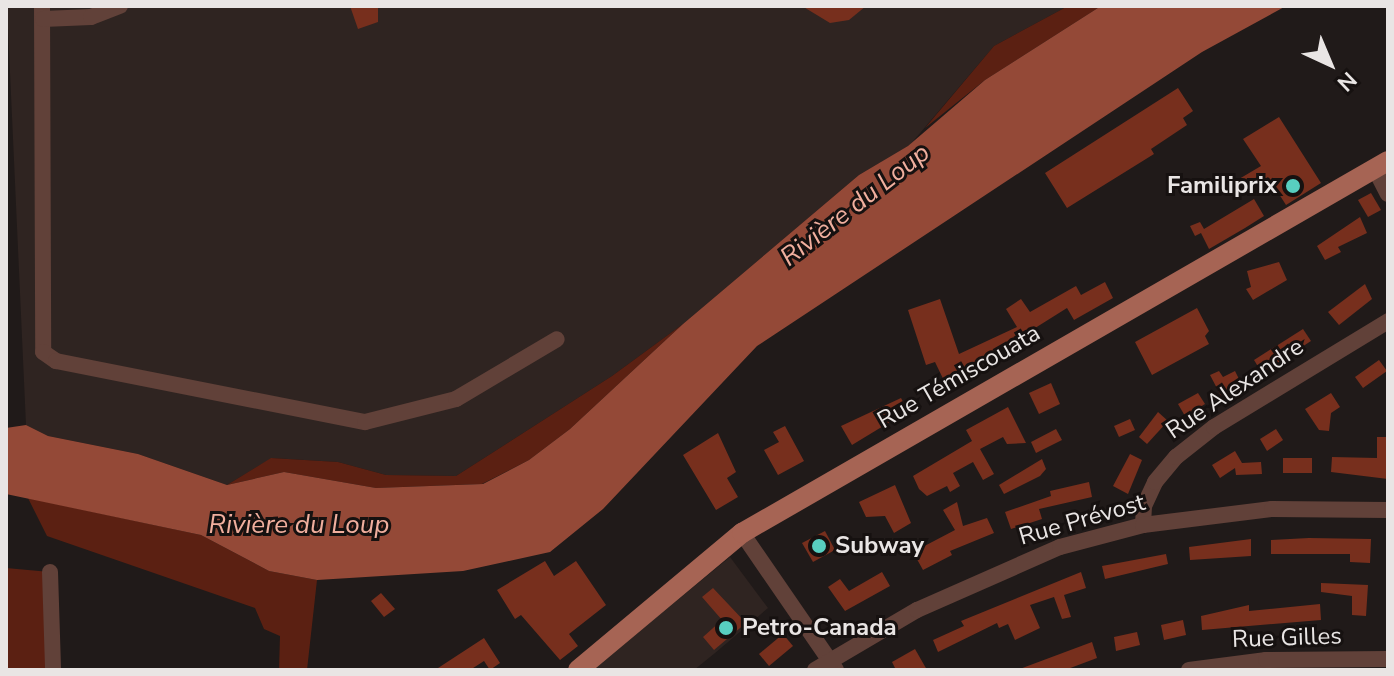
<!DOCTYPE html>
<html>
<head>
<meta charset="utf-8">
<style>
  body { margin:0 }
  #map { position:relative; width:1394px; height:676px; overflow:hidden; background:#201a19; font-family:"Nunito Sans",sans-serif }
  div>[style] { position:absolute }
  .built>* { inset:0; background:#2f2421 }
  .green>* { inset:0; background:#5b2012 }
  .water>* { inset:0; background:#944937 }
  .building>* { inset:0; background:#772f1d }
  .minor>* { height:16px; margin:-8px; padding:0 8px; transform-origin:8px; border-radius:8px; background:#614139 }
  .major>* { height:20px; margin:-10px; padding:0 10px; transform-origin:10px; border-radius:10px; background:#a66454 }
  .dots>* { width:22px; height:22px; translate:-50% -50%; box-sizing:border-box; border:4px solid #161110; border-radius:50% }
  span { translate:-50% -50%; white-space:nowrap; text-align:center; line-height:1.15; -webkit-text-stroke:6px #161110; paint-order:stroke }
  .poi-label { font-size:24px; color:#e9e5e4; font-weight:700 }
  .right { translate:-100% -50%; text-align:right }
  .left { translate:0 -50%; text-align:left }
  .street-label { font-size:24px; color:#e9e5e4 }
  .water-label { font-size:26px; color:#f1af9e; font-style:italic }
  .frame { position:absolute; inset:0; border:8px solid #e9e5e4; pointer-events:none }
  .north { position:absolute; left:1290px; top:24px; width:80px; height:80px; -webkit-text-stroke:6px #161110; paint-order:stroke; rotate:136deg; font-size:22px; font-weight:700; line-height:32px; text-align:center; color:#e9e5e4 }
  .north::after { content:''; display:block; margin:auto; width:28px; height:36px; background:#e9e5e4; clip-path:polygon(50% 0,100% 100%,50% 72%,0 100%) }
</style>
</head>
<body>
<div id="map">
  <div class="built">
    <i style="clip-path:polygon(7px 6px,1068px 6px,994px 46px,909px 146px,859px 175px,683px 324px,612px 376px,456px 476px,386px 475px,338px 462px,272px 458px,227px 485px,138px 454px,48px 436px,26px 425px)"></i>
    <i style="clip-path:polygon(730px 557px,768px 608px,715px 653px,694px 670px,592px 670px)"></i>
  </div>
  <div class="green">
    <i style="clip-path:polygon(1068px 6px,1101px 6px,985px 80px,925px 128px,994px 46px)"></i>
    <i style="clip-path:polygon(683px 324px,570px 429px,529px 460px,482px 484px,376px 488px,284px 472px,227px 485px,271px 458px,338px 462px,386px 475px,456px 476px,612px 376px)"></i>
    <i style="clip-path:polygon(28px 498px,201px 535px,269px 571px,317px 580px,307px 670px,279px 670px,280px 636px,264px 629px,255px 608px,47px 536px)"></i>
    <i style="clip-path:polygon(6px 568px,50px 572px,53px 670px,6px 670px)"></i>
  </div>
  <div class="water">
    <i style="clip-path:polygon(1101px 6px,1286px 6px,1202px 52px,757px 346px,603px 509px,550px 552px,463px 571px,317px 580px,269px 571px,201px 535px,6px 494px,6px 428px,26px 425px,48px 436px,138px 454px,227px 485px,284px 472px,376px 488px,483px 484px,529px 460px,570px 429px,683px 324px,859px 175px,908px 146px,985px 80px)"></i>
  </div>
  <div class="building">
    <i style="clip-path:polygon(350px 6px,378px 6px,378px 22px,358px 29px)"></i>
    <i style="clip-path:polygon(802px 6px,866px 6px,849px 20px,830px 23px)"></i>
    <i style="clip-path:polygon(1178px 88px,1193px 111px,1183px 118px,1187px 125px,1151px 149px,1154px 154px,1067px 208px,1045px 173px)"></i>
    <i style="clip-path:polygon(1279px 117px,1321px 183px,1286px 205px,1268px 177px,1246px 190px,1239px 179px,1261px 166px,1243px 139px)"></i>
    <i style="clip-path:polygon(1371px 193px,1381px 210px,1368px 217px,1358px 200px)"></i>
    <i style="clip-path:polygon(1254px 199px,1264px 216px,1245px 228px,1209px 249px,1201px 233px,1195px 236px,1190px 226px,1200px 222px,1204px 229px)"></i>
    <i style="clip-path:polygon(1360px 217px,1367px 233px,1338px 247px,1341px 252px,1325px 260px,1317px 246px)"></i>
    <i style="clip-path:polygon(1279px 262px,1287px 280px,1253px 300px,1246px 289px,1251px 287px,1247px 271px)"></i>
    <i style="clip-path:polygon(1105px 282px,1113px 298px,1074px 320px,1067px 308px,1011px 343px,1013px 347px,958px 373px,963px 385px,949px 391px,935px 362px,926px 365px,908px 310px,940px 299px,959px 354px,1017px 327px,1006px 309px,1021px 299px,1030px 312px,1076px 286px,1081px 295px)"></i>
    <i style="clip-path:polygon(1365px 284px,1372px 299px,1339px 325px,1328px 312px)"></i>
    <i style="clip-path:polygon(1197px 308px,1209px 331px,1205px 336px,1209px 344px,1152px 375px,1135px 342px)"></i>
    <i style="clip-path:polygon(1303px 329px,1311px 341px,1262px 373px,1254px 360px)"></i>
    <i style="clip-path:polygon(1379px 360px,1387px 371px,1363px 388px,1355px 377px)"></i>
    <i style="clip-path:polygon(1219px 371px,1223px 377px,1235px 371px,1242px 385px,1221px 396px,1210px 375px)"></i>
    <i style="clip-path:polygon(1051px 383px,1060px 404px,1039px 414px,1029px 393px)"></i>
    <i style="clip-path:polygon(1198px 393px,1205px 404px,1185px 416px,1178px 404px)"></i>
    <i style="clip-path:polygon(1331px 393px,1340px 407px,1331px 413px,1329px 431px,1319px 430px,1305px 409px)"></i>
    <i style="clip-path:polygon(901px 398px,908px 411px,852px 445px,841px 426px)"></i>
    <i style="clip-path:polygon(1008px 407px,1026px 443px,1007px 444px,1003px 437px,980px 449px,994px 474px,983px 480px,973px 462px,953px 473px,960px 486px,950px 492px,947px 486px,927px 496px,919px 489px,913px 476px,972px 441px,966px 430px)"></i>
    <i style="clip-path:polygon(1158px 412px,1168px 421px,1147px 444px,1139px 437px)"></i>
    <i style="clip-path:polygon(1130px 419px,1135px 430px,1119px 437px,1114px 426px)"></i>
    <i style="clip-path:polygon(785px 426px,804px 461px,778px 475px,764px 450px,779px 442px,773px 432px)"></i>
    <i style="clip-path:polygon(1056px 429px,1062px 440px,1036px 453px,1031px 442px)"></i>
    <i style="clip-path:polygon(1276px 429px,1283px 440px,1267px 451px,1260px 439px)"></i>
    <i style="clip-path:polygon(718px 433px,736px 472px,727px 478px,738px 497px,716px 510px,683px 455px)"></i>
    <i style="clip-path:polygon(1377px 437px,1388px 437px,1388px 479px,1331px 472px,1332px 457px,1377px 458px)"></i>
    <i style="clip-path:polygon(1235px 451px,1242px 463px,1261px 462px,1262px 474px,1236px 475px,1235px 468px,1220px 478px,1212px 465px)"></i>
    <i style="clip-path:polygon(1130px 454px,1142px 460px,1128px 494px,1113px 486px)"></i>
    <i style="clip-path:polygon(1283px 458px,1312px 458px,1312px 473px,1283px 473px)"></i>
    <i style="clip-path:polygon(1042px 459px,1046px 469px,1040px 476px,1004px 494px,999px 485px)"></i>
    <i style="clip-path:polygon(1089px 482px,1092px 497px,1039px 509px,1042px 519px,1011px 529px,1005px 512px,1051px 496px,1050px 491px)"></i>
    <i style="clip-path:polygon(895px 485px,911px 523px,894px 533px,885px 516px,866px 517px,859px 502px)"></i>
    <i style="clip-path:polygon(957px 502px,963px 526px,987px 518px,994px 533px,950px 551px,952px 555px,923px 570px,913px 552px,955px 530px,943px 510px)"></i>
    <i style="clip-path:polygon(825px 531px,835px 550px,813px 562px,802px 543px)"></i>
    <i style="clip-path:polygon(1309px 538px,1371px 539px,1370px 563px,1350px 562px,1350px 554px,1271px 554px,1271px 540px)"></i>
    <i style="clip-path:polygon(1251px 539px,1251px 556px,1190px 560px,1189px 547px)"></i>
    <i style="clip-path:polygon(1166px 554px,1168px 564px,1105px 579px,1102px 566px)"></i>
    <i style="clip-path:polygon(545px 561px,554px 576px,576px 561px,606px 605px,569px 634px,578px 646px,560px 660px,521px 615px,515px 619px,497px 590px)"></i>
    <i style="clip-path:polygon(882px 572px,890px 586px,845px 611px,828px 587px,840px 579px,849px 591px)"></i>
    <i style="clip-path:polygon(1081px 572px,1086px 588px,1064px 595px,1071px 617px,1062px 619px,1054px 597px,1030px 605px,1040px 628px,1015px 640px,1008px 624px,999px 628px,997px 623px,938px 652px,933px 640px,964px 626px,961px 621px)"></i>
    <i style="clip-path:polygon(1321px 583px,1368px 585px,1366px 616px,1352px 615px,1352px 596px,1321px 592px)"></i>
    <i style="clip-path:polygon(713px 588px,746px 623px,714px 650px,703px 637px,722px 620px,702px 597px)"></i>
    <i style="clip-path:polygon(381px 593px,395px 609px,384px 617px,371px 601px)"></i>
    <i style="clip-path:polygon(1320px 604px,1321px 620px,1202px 630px,1201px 616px,1249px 605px,1249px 611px)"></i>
    <i style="clip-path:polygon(1183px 620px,1186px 635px,1164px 640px,1161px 625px)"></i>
    <i style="clip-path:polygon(1137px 632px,1140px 645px,1116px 651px,1114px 637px)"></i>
    <i style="clip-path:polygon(783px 634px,793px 646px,769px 666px,759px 654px)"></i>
    <i style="clip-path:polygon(484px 638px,500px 663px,490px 670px,484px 661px,470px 670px,435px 670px)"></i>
    <i style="clip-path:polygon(1092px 642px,1097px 658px,1065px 670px,1017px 670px)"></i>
    <i style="clip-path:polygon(915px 649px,927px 670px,896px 670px,892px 662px)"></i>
  </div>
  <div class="minor">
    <i style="left:42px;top:6px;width:346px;rotate:89.8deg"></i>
    <i style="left:43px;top:352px;width:16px;rotate:35deg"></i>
    <i style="left:56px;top:361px;width:315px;rotate:11.2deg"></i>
    <i style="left:365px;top:422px;width:94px;rotate:-14.2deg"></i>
    <i style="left:456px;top:399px;width:117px;rotate:-30.7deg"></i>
    <i style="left:43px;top:19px;width:48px;rotate:-2.4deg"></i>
    <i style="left:91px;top:17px;width:31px;rotate:-21deg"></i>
    <i style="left:1375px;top:169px;width:28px;rotate:63deg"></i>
    <i style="left:1143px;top:525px;width:19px;rotate:-87deg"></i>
    <i style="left:1144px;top:506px;width:26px;rotate:-65deg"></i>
    <i style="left:1155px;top:482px;width:33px;rotate:-50deg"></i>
    <i style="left:1176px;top:457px;width:48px;rotate:-38.3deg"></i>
    <i style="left:1214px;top:427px;width:204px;rotate:-31.3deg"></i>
    <i style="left:742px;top:533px;width:166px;rotate:55.5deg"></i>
    <i style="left:50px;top:572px;width:98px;rotate:88.2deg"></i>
    <i style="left:815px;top:670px;width:118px;rotate:-30.5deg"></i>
    <i style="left:917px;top:610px;width:156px;rotate:-23.8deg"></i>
    <i style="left:1060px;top:547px;width:86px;rotate:-14.8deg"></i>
    <i style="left:1143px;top:525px;width:130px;rotate:-7.1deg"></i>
    <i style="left:1272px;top:509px;width:116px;rotate:0.5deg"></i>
    <i style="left:1189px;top:670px;width:78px;rotate:-7.4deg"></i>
    <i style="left:1266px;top:660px;width:122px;rotate:-0.5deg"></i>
  </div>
  <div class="major">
    <i style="left:578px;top:670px;width:214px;rotate:-39.9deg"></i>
    <i style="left:742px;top:533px;width:745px;rotate:-29.94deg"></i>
  </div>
  <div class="dots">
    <i style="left:1293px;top:186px;background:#58cec0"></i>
    <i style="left:819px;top:546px;background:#58cec0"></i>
    <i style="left:726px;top:628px;background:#58cec0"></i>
  </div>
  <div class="poi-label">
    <span class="right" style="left:1277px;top:186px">Familiprix</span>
    <span class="left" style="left:835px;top:546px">Subway</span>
    <span class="left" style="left:742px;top:628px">Petro-Canada</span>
  </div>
  <div class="street-label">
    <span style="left:959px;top:377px;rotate:-30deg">Rue Témiscouata</span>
    <span style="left:1235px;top:389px;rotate:-34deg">Rue Alexandre</span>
    <span style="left:1082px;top:520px;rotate:-16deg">Rue Prévost</span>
    <span style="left:1287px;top:638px;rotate:-2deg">Rue Gilles</span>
  </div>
  <div class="water-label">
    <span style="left:855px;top:205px;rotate:-38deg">Rivière du Loup</span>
    <span style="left:299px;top:525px">Rivière du Loup</span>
  </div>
  <div class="frame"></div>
  <div class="north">N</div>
</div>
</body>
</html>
